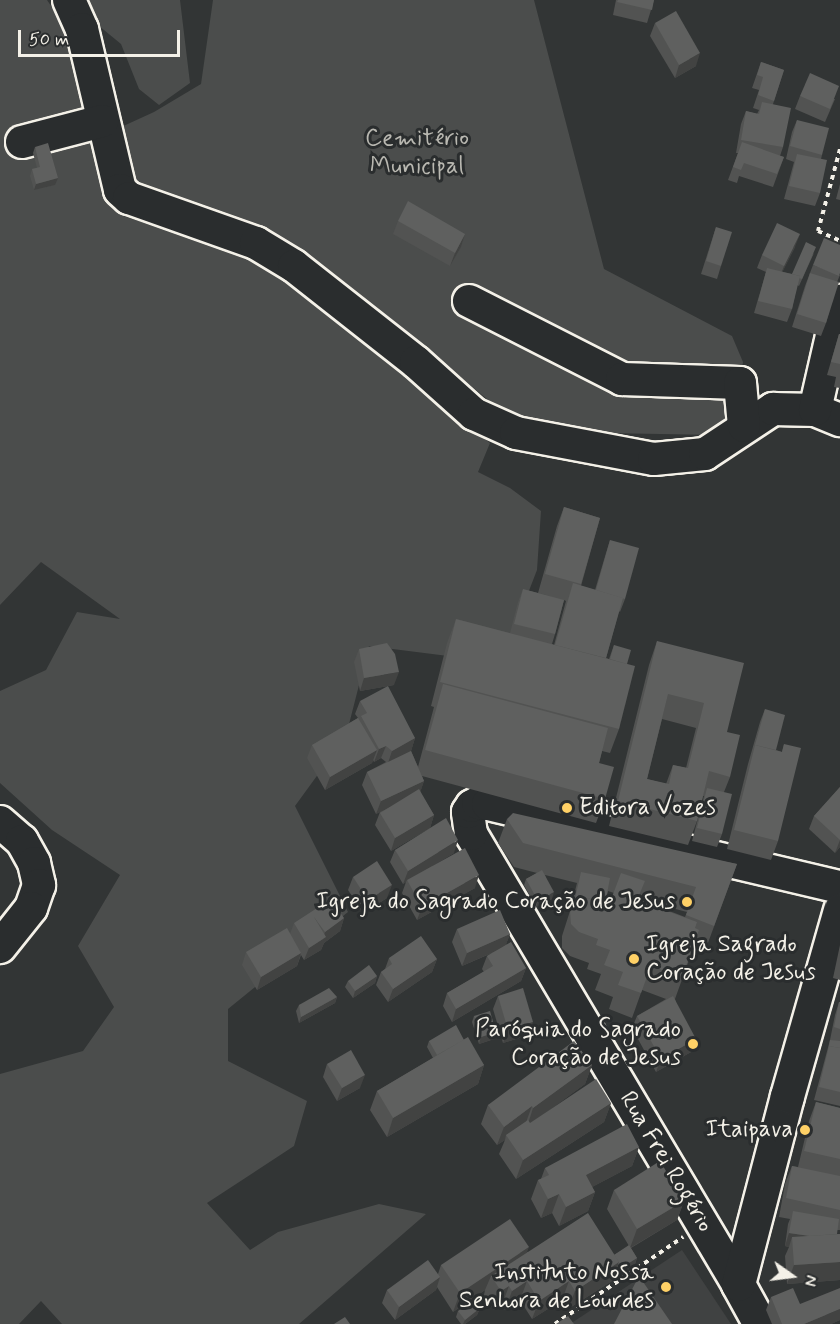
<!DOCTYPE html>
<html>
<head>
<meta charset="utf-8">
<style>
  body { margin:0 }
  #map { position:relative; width:840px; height:1324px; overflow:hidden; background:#323535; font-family:Mynerve,sans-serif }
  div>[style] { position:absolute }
  .built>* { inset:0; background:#404242 }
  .green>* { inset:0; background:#4b4d4c }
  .path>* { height:4px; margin-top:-2px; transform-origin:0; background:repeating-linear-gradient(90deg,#f4f1e8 0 4.5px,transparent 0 9px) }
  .roads { filter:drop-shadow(2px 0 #f4f1e8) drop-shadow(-2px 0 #f4f1e8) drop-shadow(0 2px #f4f1e8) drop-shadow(0 -2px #f4f1e8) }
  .minor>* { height:32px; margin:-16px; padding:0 16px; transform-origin:16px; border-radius:16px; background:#2a2d2e }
  .major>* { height:33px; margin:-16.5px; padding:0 16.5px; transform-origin:16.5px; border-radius:16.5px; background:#2a2d2e }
  .wall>* { inset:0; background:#525352 }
  .shaded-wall>* { inset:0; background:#424342 }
  .building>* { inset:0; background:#5f605f }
  .dots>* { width:16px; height:16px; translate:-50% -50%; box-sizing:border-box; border:3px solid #2a2d2e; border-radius:50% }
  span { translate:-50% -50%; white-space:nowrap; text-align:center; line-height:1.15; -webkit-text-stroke:6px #2a2d2e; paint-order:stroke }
  .park-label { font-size:24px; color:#b9b8b1 }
  .poi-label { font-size:24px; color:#f4f1e8 }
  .left { translate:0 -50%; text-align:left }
  .right { translate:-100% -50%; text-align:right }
  .street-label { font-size:24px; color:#f4f1e8 }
  .north { position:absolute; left:762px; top:1246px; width:60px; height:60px; -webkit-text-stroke:4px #2a2d2e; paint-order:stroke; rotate:104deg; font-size:16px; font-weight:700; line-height:24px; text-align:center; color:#f4f1e8 }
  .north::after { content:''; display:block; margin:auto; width:21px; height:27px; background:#f4f1e8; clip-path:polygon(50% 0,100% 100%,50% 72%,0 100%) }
  .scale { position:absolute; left:18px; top:30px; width:162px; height:27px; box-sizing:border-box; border:3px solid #f4f1e8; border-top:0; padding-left:8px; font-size:18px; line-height:21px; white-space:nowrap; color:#f4f1e8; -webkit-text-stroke:4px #2a2d2e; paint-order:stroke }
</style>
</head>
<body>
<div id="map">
  <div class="built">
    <i style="clip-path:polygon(682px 1250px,731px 1324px,570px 1324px)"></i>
  </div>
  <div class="green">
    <i style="clip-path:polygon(0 0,47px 0,62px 22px,84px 108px,86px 126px,111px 203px,123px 216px,244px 254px,269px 268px,490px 443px,478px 472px,510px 488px,541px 511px,537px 570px,510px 640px,448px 656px,369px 646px,346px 736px,295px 806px,348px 912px,228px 1009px,228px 1061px,307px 1101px,294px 1146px,207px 1203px,250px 1250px,278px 1232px,379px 1204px,426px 1214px,299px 1324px,62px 1324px,41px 1301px,19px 1324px,0 1324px,0 1074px,83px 1051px,114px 1007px,78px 946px,120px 875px,52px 830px,0 783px,0 691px,46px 670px,77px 612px,120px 619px,41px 562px,0 605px)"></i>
    <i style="clip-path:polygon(86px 0,180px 0,190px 83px,159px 105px,139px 89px,121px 44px,93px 21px)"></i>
    <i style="clip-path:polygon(213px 0,534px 0,604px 269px,732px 336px,743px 362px,740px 383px,717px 435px,604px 433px,548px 421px,517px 417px,493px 404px,424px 347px,283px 243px,147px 189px,132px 179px,119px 128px,154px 112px,201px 84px)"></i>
  </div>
  <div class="path">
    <i style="left:840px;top:149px;width:85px;rotate:105deg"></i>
    <i style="left:818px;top:231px;width:24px;rotate:24deg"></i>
    <i style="left:555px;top:1324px;width:155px;rotate:-34.2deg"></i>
  </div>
  <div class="roads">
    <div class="minor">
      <i style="left:69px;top:0;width:32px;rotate:66deg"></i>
      <i style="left:82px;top:29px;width:165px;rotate:76.7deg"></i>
      <i style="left:120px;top:190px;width:12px;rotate:42deg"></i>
      <i style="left:129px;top:198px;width:135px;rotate:19.5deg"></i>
      <i style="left:256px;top:243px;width:44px;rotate:31.2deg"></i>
      <i style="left:294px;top:266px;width:155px;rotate:38.2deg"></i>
      <i style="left:416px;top:362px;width:78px;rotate:41.9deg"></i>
      <i style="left:474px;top:414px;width:46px;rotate:24.3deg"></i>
      <i style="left:516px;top:433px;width:140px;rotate:10.7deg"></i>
      <i style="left:654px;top:459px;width:51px;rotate:-5.6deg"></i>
      <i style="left:705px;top:454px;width:82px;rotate:-33.5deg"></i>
      <i style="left:773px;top:409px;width:42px;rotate:1.4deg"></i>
      <i style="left:815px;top:410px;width:27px;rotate:22deg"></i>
      <i style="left:22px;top:142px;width:83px;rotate:-14.7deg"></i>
      <i style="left:469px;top:301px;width:172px;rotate:27deg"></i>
      <i style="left:622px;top:379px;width:118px;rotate:1.9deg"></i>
      <i style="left:740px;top:383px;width:43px;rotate:84.7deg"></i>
      <i style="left:815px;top:410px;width:112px;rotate:-77.1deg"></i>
      <i style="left:0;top:822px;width:29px;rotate:41deg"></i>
      <i style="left:22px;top:841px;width:25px;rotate:61deg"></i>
      <i style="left:34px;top:863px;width:23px;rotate:77deg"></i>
      <i style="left:39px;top:885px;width:24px;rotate:109deg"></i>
      <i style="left:31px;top:908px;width:50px;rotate:128.5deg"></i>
      <i style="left:738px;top:1284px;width:523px;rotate:-120.68deg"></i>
      <i style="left:471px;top:834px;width:22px;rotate:-98deg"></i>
      <i style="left:468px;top:812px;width:7px;rotate:-56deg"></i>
      <i style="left:472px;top:806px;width:7px;rotate:-27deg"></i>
      <i style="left:478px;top:803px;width:10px;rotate:6deg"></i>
      <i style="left:488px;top:804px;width:362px;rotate:13.3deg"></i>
    </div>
    <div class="major">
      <i style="left:760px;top:1324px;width:46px;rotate:-118.8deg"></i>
      <i style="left:738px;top:1284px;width:194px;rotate:-75.4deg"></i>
      <i style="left:787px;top:1096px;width:193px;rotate:-74.1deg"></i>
    </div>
  </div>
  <div class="wall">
    <i style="clip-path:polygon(616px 0,654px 0,647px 23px,613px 15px)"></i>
    <i style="clip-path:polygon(655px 23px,696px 66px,675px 78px,650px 36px)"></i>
    <i style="clip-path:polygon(761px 62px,784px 70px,773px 104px,783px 147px,780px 156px,784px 157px,773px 187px,739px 176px,737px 183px,728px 180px,738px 153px,736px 153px,741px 124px,746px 111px,757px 114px,759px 110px,753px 108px,759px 90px,752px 88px)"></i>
    <i style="clip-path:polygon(800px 96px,835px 99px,825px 122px,795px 109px)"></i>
    <i style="clip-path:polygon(797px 120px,822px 155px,821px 159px,820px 193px,815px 206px,784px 199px,794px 162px,786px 159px,792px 132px)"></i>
    <i style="clip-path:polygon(35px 147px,55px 185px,34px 190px,30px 176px,32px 169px,37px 168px,33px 153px)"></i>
    <i style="clip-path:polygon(840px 184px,840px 200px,836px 199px)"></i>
    <i style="clip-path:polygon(398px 221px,465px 234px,461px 247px,450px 266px,393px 234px)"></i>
    <i style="clip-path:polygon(716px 227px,721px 266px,717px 279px,701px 274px)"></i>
    <i style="clip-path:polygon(795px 247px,782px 272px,792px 274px,814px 253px,799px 286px,797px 285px,792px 309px,787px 322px,754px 313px,766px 272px,757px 268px,762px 255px)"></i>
    <i style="clip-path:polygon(813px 265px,840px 275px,837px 282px,826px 323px,821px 336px,792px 327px,805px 286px)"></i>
    <i style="clip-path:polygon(839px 334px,840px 334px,840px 388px,834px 387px,836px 377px,827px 375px)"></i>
    <i style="clip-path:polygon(evenodd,564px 507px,600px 518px,581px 586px,595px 590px,606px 553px,610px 540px,625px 599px,620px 612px,619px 611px,606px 658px,609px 659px,614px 645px,627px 664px,619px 729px,610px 753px,602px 751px,599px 763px,605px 799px,596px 823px,422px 776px,424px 781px,420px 792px,434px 815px,430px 828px,391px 851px,375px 825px,380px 812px,376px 814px,362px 785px,367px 772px,386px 762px,381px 758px,374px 762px,373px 760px,372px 763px,325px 790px,307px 758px,312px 745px,358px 718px,355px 714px,360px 701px,415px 738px,411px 751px,418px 767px,434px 707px,431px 706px,447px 643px,456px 619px,510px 633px,518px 602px,523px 589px,556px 598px,538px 593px,557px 526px,564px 507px,564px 600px,566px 601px,554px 645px,552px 644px,555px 634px,564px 600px)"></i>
    <i style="clip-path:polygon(evenodd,657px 641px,727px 732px,730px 777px,724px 792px,722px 834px,717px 847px,692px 841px,704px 796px,703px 796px,697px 821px,688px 845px,609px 826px,649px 665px,657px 641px,662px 719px,696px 728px,686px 768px,673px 765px,666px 784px,647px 779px,662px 719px)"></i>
    <i style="clip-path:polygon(359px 649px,394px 685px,360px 691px,354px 662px)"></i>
    <i style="clip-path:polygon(765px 709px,776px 750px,782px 752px,784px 744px,778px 841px,771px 860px,727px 849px,748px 764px,760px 722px)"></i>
    <i style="clip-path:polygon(840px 787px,840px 847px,835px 853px,809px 829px,814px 816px)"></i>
    <i style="clip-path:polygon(evenodd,507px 819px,737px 864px,705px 951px,694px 946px,675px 999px,691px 1052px,656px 1072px,632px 1028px,637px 1016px,666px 999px,642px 990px,632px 1018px,609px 1009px,613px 997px,595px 990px,601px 974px,587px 969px,589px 963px,570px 956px,562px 948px,562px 936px,570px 911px,577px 883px,545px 875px,552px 899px,536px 907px,524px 885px,526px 879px,537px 873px,514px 867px,498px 843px,507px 819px,608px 891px,614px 893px,609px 905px,605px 904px,608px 891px,507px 819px,638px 899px,687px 912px,685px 917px,638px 899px)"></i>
    <i style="clip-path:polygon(395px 850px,454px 853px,432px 866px,475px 888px,417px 920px,402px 893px,406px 882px,403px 884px,390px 862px)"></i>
    <i style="clip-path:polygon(353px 877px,387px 898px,363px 913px,348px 890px)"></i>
    <i style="clip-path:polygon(344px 918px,340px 931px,324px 943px,321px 950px,304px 960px,301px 955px,297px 966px,257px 990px,242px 965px,246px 952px,290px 934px,294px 923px)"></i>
    <i style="clip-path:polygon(457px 929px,510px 934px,506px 944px,526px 968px,521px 981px,452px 1022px,443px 1006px,447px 993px,484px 972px,482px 969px,487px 956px,492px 953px,462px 966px,452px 942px)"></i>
    <i style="clip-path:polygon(840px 945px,840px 980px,833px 978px)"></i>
    <i style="clip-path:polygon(389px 958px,437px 959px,432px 972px,388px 1002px,376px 985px,381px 972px,385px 969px)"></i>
    <i style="clip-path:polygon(377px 976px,375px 983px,353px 998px,345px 987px,348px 981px)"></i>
    <i style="clip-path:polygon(498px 996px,529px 1035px,503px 1043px,493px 1009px)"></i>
    <i style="clip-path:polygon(337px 997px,335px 1003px,299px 1023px,296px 1011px,299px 1005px)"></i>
    <i style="clip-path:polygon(839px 1002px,840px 1002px,840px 1106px,814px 1100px,830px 1040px,835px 1015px)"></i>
    <i style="clip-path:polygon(474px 1016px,494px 1039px,479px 1044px,472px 1022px)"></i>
    <i style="clip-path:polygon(464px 1040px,484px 1065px,478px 1084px,387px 1137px,370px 1110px,377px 1091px,433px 1058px,427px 1047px,429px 1041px)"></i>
    <i style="clip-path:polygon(327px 1064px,360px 1088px,337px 1101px,323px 1077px)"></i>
    <i style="clip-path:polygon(592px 1065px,585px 1084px,545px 1113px,611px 1103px,604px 1122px,516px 1179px,499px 1154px,505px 1140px,497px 1145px,481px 1124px,488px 1105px)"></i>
    <i style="clip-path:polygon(816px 1102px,840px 1108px,840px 1230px,837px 1230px,837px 1234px,840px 1234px,840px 1280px,787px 1284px,785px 1256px,789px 1247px,785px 1246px,788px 1224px,790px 1219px,779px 1217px,785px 1184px,792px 1166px,798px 1167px,809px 1121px)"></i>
    <i style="clip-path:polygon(639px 1147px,632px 1166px,592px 1187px,595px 1192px,588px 1211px,559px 1226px,552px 1213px,541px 1218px,531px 1199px,538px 1180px,541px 1179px,545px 1168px)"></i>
    <i style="clip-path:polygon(614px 1190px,684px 1201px,677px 1220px,631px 1248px,637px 1258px,635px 1264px,614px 1278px,614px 1277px,612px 1281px,568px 1309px,562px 1300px,532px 1319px,520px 1300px,505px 1310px,502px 1305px,494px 1310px,484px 1295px,485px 1290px,453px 1312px,437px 1287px,436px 1290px,395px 1320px,382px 1303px,387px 1290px,438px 1274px,441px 1265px,527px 1252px,614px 1255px,629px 1246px,607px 1209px)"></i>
    <i style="clip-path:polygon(771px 1297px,800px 1304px,840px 1320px,831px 1324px,772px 1324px,766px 1310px)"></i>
    <i style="clip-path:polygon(480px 1308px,477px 1315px,465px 1324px,461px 1324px,456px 1317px,458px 1311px)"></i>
  </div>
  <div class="shaded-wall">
    <i style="clip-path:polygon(700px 53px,696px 66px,675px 78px,679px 65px)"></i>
    <i style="clip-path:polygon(58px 178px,55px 185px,34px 190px,36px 184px)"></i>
    <i style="clip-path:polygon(465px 234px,461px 247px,450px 266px,455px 253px)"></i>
    <i style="clip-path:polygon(800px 234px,795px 247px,779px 279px,784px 266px)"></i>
    <i style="clip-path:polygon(399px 672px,394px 685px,360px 691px,364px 678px)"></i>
    <i style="clip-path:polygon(415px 738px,411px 751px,388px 763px,392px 751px)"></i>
    <i style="clip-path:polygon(386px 746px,381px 758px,374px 762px,379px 749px)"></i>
    <i style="clip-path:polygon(377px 750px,372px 763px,325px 790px,330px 777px)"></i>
    <i style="clip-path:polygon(424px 781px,420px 793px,376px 814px,381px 801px)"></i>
    <i style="clip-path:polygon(434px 815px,430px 828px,391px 851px,395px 838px)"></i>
    <i style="clip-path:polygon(458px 840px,454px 853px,408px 881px,407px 880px,406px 882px,403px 884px,408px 871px)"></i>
    <i style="clip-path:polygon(840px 840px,840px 847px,835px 853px)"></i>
    <i style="clip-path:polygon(479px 875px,475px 888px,417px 920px,422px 907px)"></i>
    <i style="clip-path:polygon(392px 885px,387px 898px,363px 913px,368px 900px)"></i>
    <i style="clip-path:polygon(554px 892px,552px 899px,536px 907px,538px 901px)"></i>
    <i style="clip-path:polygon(344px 918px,340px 931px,324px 943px,321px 950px,304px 960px,309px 948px,323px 939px,325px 932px)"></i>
    <i style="clip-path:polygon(510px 934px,505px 947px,462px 966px,467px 953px)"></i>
    <i style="clip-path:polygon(301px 953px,297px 966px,257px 990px,261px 977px)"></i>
    <i style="clip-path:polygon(437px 959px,432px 972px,388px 1002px,393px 989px)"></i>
    <i style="clip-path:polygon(526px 968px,521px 981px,452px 1022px,456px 1009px)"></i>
    <i style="clip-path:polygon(377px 976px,375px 983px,353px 998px,355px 991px)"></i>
    <i style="clip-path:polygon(337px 997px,335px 1003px,299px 1023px,301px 1017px)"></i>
    <i style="clip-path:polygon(533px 1022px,529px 1035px,503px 1043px,508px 1030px)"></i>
    <i style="clip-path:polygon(496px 1032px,494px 1039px,479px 1044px,481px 1037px)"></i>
    <i style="clip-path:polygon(696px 1039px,691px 1052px,656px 1072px,661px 1059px)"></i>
    <i style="clip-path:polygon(484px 1065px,478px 1084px,387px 1137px,393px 1118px)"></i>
    <i style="clip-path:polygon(592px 1065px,585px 1084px,527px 1127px,533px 1108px)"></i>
    <i style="clip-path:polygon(365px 1075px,360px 1088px,337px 1101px,342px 1088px)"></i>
    <i style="clip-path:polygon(611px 1103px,604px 1122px,516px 1179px,523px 1160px)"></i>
    <i style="clip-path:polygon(532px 1106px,525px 1125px,506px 1135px,505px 1140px,497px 1145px,504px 1127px)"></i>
    <i style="clip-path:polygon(639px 1147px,632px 1166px,579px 1194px,586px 1175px)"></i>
    <i style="clip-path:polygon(595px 1192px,588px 1211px,559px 1226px,566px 1207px)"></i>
    <i style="clip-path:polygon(559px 1194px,552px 1213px,541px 1218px,548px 1199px)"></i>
    <i style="clip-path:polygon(684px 1201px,677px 1220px,630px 1248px,637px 1229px)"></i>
    <i style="clip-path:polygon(789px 1233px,836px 1240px,792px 1237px,789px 1247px,785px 1246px)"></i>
    <i style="clip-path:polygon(529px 1247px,522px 1266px,491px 1276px,485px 1290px,453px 1312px,460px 1293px)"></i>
    <i style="clip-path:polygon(637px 1258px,635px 1264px,614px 1278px,616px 1271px)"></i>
    <i style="clip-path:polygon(619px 1262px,612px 1281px,568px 1309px,575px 1291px)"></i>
    <i style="clip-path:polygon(840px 1262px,840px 1280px,787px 1284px,794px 1265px)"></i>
    <i style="clip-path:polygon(440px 1277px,436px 1290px,395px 1320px,399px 1307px)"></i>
    <i style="clip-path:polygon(527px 1281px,520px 1300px,505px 1310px,512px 1291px)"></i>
    <i style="clip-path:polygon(569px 1281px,562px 1300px,532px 1319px,539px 1301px)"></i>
    <i style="clip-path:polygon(509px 1286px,502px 1305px,494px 1310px,501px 1291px)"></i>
    <i style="clip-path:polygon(480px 1308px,477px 1315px,465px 1324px,463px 1324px,465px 1320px)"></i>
    <i style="clip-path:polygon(840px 1309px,840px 1320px,831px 1324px,804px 1324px)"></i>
  </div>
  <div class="building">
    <i style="clip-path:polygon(618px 0,654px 0,652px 10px,617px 2px)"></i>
    <i style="clip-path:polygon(676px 11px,700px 53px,679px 65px,655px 23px)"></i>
    <i style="clip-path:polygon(761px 62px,784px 70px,774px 101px,758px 95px,763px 77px,757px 75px)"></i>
    <i style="clip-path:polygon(810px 73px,839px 86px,830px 109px,800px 96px)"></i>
    <i style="clip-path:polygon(762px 102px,791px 108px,783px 147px,741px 140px,746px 111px,759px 114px)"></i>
    <i style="clip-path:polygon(797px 120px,829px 128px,822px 155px,790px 146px)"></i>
    <i style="clip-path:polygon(742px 142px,784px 157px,777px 174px,744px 163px,741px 170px,733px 167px)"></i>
    <i style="clip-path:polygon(48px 143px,58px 178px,36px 184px,32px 169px,40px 167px,35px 147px)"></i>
    <i style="clip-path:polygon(797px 154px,827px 160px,820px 193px,789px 186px)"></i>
    <i style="clip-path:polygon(408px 201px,465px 234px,455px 253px,398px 221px)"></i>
    <i style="clip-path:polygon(777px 223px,800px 234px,784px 266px,762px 255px)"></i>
    <i style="clip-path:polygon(716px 227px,732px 232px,721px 266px,706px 261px)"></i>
    <i style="clip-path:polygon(824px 238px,840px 245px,840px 273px,839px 276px,813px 265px)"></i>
    <i style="clip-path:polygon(806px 242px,816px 247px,802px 279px,799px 278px,800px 276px,792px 274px)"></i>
    <i style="clip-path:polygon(767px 268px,800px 276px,792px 309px,758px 301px)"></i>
    <i style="clip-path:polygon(810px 273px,839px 282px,826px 323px,797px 314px)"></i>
    <i style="clip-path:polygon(839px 334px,840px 334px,840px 364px,831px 362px)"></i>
    <i style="clip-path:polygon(564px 507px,600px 518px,581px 584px,545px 574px)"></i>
    <i style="clip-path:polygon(610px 540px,639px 548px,625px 599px,596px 590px)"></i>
    <i style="clip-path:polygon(573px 583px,623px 598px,606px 658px,555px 645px)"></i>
    <i style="clip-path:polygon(523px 589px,564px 600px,555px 634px,514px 624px)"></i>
    <i style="clip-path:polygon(456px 619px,635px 666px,619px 729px,440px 682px)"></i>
    <i style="clip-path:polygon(evenodd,657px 641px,744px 663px,727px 732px,740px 735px,730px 777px,709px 771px,697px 821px,618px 801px,657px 641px,668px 694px,704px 703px,688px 768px,673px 765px,669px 784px,647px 779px,668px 694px)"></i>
    <i style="clip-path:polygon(387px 643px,395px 654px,399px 672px,364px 678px,359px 649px)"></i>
    <i style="clip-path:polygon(614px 645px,631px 650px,627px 664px,610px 659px)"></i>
    <i style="clip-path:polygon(443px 684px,608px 728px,599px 763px,614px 767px,605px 799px,425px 750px)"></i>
    <i style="clip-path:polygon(388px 686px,415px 738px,392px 751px,386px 746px,379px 749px,361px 716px,367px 713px,360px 701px)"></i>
    <i style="clip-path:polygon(765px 709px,785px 715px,776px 750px,755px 745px)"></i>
    <i style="clip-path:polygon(358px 718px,377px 750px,330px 777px,312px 745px)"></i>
    <i style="clip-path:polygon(784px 744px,801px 748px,778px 841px,734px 830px,755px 745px,782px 752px)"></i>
    <i style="clip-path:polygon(411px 751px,424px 781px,381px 801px,367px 772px)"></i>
    <i style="clip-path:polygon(840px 787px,840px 840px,814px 816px)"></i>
    <i style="clip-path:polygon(707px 788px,732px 794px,722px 834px,697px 828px)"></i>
    <i style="clip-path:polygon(419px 789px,434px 815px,395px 838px,380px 813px)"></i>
    <i style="clip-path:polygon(513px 813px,737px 864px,714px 926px,686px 915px,696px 887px,523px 843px,507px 819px)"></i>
    <i style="clip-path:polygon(446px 818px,458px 840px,408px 871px,395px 850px)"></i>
    <i style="clip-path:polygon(465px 848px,479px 875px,422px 907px,407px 880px)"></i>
    <i style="clip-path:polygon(377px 861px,392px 885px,368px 900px,353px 877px)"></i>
    <i style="clip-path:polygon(542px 870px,554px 892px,538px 901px,526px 879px)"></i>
    <i style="clip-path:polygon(581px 872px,610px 878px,605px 904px,592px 899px,583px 898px,575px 901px,574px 903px)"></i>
    <i style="clip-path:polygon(621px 873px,645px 881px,637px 900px,697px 922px,695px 928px,699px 930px,682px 977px,651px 966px,641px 993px,618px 985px,623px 972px,604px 965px,610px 950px,596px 945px,598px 939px,579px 932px,571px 924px,570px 911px,575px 901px,583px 898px,592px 899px,609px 905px)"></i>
    <i style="clip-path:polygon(331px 899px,344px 918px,325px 932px,314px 917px,326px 937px,309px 948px,294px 923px)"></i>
    <i style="clip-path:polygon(500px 910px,510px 934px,467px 953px,457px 929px)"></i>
    <i style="clip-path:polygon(287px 928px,301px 953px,261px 977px,246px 952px)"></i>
    <i style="clip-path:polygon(421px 936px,437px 959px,393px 989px,381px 972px,392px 964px,389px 958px)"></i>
    <i style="clip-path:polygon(511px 942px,526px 968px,456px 1009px,447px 993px,493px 966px,487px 956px)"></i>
    <i style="clip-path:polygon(369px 965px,377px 976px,355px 991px,348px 981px)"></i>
    <i style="clip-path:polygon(329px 988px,337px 997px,301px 1017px,299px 1005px)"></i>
    <i style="clip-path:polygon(523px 988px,533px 1022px,508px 1030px,498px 996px)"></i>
    <i style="clip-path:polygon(673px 996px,696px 1039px,661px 1059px,637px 1016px)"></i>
    <i style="clip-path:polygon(839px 1002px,840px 1002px,840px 1029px,834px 1027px)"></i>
    <i style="clip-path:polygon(490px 1011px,496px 1032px,481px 1037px,474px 1016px)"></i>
    <i style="clip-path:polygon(456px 1025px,464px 1040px,437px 1055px,429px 1041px)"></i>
    <i style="clip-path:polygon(468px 1037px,484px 1065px,393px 1118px,377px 1091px)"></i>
    <i style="clip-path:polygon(830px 1040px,840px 1041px,840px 1048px,829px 1046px,828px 1050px)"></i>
    <i style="clip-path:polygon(574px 1041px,592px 1065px,533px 1108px,532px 1106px,504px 1127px,488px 1105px)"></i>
    <i style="clip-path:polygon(829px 1046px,840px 1048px,840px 1092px,819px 1087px)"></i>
    <i style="clip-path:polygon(351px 1050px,365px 1075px,342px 1088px,327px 1064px)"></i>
    <i style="clip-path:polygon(596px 1079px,611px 1103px,523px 1160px,506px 1135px,528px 1120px,530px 1123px)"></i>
    <i style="clip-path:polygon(816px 1102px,840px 1108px,840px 1159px,804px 1151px)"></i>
    <i style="clip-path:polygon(627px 1124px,639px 1147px,586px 1175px,595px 1192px,566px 1207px,559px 1194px,548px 1199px,538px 1180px,549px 1175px,545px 1168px)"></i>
    <i style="clip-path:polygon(660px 1161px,684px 1201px,637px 1229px,614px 1190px)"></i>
    <i style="clip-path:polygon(792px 1166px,840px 1176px,840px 1210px,786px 1198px)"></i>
    <i style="clip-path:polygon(793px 1211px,839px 1219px,837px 1234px,810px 1236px,789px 1233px)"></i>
    <i style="clip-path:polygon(588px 1213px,619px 1262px,575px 1291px,569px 1281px,539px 1301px,527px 1281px,512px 1291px,509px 1286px,501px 1291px,491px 1276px)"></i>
    <i style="clip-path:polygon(510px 1219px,529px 1247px,460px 1293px,441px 1265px)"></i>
    <i style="clip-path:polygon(840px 1234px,840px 1262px,794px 1265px,792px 1237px)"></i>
    <i style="clip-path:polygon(629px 1245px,637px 1258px,616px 1271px,619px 1262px,614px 1255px)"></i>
    <i style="clip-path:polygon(428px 1260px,440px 1277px,399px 1307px,387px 1290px)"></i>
    <i style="clip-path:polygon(639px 1276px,672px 1324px,614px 1324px)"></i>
    <i style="clip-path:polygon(793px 1288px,800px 1304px,840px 1288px,840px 1309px,804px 1324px,782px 1324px,771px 1297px)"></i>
    <i style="clip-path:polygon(473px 1300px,480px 1308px,465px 1320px,458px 1311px)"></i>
    <i style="clip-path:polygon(568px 1316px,574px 1324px,556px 1324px)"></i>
    <i style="clip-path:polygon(345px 1317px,350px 1324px,334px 1324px)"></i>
  </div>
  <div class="dots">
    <i style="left:567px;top:808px;background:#ffd166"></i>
    <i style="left:687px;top:902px;background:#ffd166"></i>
    <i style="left:634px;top:959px;background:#ffd166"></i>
    <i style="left:693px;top:1044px;background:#ffd166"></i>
    <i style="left:805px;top:1130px;background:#ffd166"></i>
    <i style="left:666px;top:1287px;background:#ffd166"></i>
  </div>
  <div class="park-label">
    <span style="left:417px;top:153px">Cemitério<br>Municipal</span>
  </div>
  <div class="poi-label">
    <span class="left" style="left:579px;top:808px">Editora Vozes</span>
    <span class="right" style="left:675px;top:902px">Igreja do Sagrado Coração de Jesus</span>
    <span class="left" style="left:646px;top:959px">Igreja Sagrado<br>Coração de Jesus</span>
    <span class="right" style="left:681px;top:1044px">Paróquia do Sagrado<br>Coração de Jesus</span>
    <span class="right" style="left:793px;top:1130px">Itaipava</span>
    <span class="right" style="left:654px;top:1287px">Instituto Nossa<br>Senhora de Lourdes</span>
  </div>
  <div class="street-label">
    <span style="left:666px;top:1162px;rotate:59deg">Rua Frei Rogério</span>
  </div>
  <div class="north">N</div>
  <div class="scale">50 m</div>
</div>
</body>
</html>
